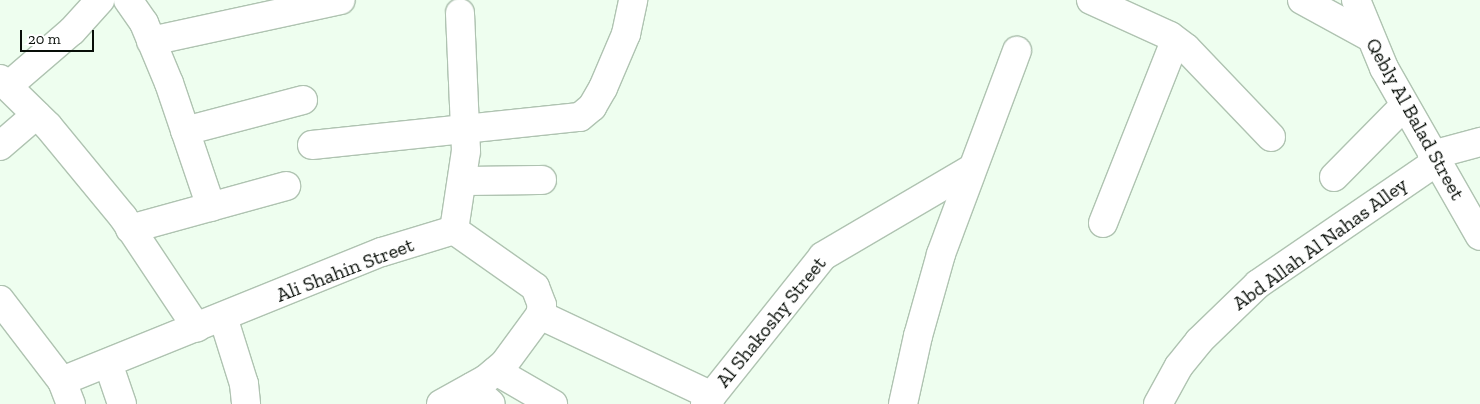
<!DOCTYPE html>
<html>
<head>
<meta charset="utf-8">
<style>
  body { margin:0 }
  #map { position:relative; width:1480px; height:404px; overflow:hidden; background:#eefeef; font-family:"Zilla Slab",serif }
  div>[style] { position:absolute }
  .roads { filter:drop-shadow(1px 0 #afc3b1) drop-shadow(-1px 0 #afc3b1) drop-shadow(0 1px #afc3b1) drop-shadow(0 -1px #afc3b1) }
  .minor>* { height:28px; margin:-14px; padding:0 14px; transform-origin:14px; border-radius:14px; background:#fff }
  span { translate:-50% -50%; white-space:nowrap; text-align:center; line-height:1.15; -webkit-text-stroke:4.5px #fff; paint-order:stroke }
  .street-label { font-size:20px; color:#080e08 }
  .scale { position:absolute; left:20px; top:30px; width:74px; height:22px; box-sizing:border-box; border:2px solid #080e08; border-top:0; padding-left:6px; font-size:15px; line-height:18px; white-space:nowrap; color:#080e08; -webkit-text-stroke:4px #fff; paint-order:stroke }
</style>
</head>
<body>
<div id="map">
  <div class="roads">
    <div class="minor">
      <i style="left:128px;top:0;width:28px;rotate:55deg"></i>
      <i style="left:144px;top:23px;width:65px;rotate:67.4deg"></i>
      <i style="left:169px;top:83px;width:131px;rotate:71.3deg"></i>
      <i style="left:1091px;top:0;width:87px;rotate:24.5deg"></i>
      <i style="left:1170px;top:36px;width:20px;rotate:37deg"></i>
      <i style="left:1186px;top:48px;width:123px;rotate:46.3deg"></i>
      <i style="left:1302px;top:0;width:75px;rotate:28.6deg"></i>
      <i style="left:1356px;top:0;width:74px;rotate:67.6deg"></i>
      <i style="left:1384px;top:68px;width:193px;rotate:60.3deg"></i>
      <i style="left:151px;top:41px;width:194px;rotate:-12.2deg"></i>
      <i style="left:0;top:79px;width:67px;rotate:44.4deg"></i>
      <i style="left:48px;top:126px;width:118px;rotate:50.5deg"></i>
      <i style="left:123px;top:217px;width:133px;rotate:56.3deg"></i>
      <i style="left:8px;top:86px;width:84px;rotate:-40.7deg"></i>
      <i style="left:72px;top:31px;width:42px;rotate:-47.9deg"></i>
      <i style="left:185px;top:131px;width:122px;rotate:-14.7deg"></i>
      <i style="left:312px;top:145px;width:269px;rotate:-6deg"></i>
      <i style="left:580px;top:117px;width:16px;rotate:-40deg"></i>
      <i style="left:592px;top:107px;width:22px;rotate:-60deg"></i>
      <i style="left:603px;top:88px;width:59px;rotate:-66.9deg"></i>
      <i style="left:626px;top:34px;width:35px;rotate:-78deg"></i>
      <i style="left:0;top:146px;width:48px;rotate:-40.7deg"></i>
      <i style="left:1432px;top:155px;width:50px;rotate:-15.2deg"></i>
      <i style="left:1334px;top:177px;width:100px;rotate:-45.4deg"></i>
      <i style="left:463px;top:181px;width:79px;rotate:-0.7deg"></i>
      <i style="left:1103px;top:223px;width:196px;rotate:-68.4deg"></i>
      <i style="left:130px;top:229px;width:162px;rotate:-15.4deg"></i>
      <i style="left:0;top:300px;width:102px;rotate:52.6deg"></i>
      <i style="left:62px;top:381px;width:25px;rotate:69deg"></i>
      <i style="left:540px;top:315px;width:190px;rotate:25.2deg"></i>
      <i style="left:223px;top:317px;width:70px;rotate:72.6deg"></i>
      <i style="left:244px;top:384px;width:20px;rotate:84deg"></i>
      <i style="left:108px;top:363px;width:43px;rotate:71.1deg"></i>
      <i style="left:496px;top:371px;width:66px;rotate:30.1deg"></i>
      <i style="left:62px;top:381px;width:345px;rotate:-22deg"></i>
      <i style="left:382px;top:252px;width:75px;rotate:-17deg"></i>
      <i style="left:454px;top:230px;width:80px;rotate:-81.4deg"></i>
      <i style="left:466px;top:151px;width:138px;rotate:-92.5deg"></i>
      <i style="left:472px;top:387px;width:25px;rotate:42deg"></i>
      <i style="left:441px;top:404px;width:51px;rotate:-29.1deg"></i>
      <i style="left:486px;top:379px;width:23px;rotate:-40deg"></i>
      <i style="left:504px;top:364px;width:61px;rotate:-53.7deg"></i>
      <i style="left:540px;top:315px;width:10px;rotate:-79deg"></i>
      <i style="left:542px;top:305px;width:19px;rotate:-111deg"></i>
      <i style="left:535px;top:287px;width:99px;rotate:-144.9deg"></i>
      <i style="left:705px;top:404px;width:189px;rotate:-51.4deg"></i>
      <i style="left:823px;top:256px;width:172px;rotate:-30.4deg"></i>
      <i style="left:903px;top:404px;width:70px;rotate:-77.6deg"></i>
      <i style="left:918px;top:336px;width:85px;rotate:-74.3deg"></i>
      <i style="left:941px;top:254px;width:217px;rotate:-69.5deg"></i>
      <i style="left:1158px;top:404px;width:43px;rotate:-61.1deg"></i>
      <i style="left:1179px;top:366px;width:32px;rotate:-51deg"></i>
      <i style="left:1199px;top:341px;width:82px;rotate:-44deg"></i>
      <i style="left:1258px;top:284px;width:216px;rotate:-34.4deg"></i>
    </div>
  </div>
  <div class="street-label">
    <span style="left:1415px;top:119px;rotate:61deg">Qebly Al Balad Street</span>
    <span style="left:1320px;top:244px;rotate:-36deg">Abd Allah Al Nahas Alley</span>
    <span style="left:345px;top:270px;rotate:-21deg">Ali Shahin Street</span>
    <span style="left:771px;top:322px;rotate:-51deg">Al Shakoshy Street</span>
  </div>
  <div class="scale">20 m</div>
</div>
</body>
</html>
